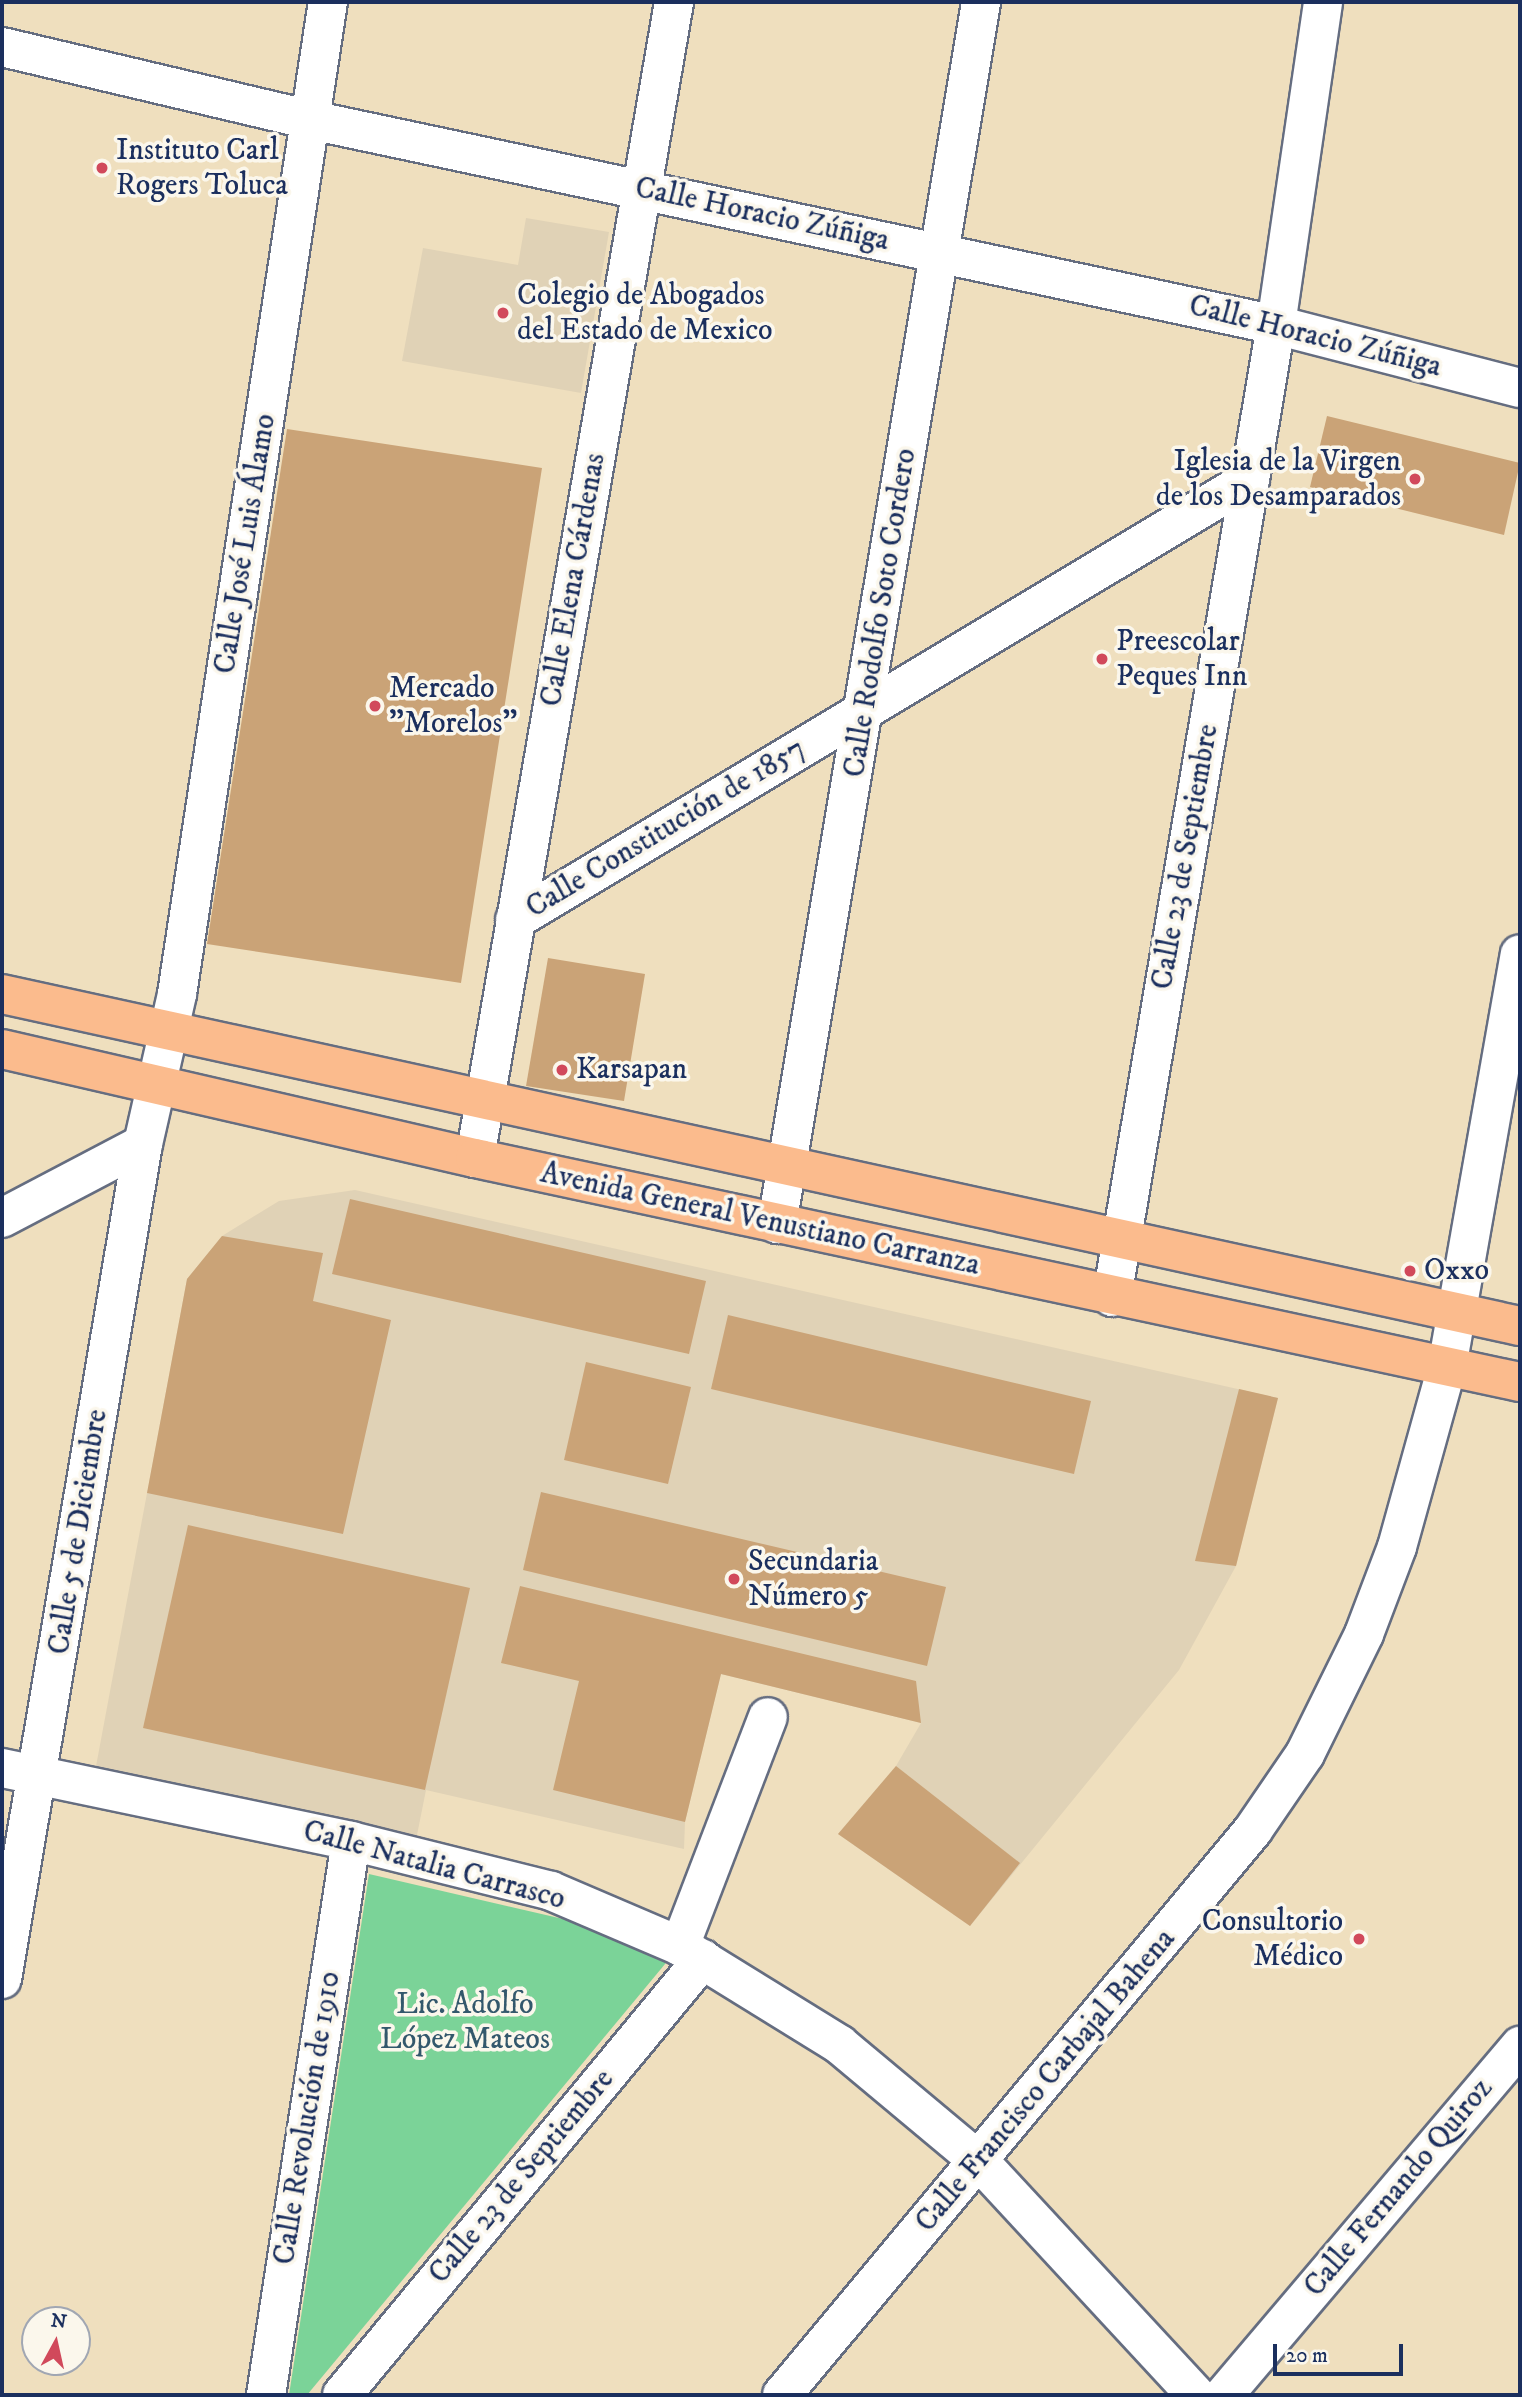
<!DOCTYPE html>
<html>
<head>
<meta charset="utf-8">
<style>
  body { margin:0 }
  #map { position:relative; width:1522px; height:2397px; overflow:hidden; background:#efdfbe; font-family:"IM FELL DW Pica",serif }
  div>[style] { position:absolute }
  .built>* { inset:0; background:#e0d2b6 }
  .green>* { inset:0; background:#7bd398 }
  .building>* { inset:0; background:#caa377 }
  .roads { filter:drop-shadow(2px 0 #656d80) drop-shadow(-2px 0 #656d80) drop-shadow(0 2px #656d80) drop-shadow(0 -2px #656d80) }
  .minor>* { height:38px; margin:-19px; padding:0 19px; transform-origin:19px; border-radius:19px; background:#fff }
  .major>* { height:38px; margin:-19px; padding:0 19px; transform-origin:19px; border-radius:19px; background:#fbbb8d }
  .dots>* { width:19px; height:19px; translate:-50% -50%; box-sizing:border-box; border:4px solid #fbf7ec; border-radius:50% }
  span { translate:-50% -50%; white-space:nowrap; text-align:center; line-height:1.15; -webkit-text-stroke:7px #fbf7ec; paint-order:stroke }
  .poi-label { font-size:30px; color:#1b2f5e }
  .left { translate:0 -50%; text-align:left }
  .right { translate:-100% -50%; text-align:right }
  .street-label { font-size:30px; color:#1b2f5e }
  .park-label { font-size:30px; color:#33586c }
  .frame { position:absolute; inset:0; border:4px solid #1b2f5e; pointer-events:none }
  .north { position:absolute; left:21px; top:2306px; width:70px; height:70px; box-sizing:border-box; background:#fbf7ec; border:2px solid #a1a7b3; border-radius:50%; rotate:8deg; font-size:19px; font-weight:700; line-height:28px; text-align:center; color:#1b2f5e }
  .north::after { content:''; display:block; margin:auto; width:24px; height:32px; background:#d1495b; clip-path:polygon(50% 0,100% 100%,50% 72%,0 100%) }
  .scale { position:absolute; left:1273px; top:2344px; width:130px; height:32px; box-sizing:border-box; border:4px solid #1b2f5e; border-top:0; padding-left:9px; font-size:21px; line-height:24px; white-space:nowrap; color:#1b2f5e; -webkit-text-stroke:5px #fbf7ec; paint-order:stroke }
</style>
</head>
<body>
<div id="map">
  <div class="built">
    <i style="clip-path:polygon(526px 218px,609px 232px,581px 393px,402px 361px,423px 248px,518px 265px)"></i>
    <i style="clip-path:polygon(355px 1190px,1278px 1398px,1236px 1566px,1179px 1670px,970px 1926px,838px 1834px,896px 1766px,921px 1723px,721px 1674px,685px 1822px,684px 1849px,426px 1790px,415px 1845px,94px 1777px,187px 1279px,222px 1236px,279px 1201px)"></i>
  </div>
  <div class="green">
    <i style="clip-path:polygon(369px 1874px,680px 1946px,307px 2395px,289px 2395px)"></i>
  </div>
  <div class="building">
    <i style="clip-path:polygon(1327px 416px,1520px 463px,1504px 535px,1310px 487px)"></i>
    <i style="clip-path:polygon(287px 429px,542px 468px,461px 983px,207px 944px)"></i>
    <i style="clip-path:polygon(548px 958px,645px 974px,624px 1101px,526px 1086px)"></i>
    <i style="clip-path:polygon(350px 1199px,706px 1281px,689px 1354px,332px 1274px)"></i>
    <i style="clip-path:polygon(222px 1236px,323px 1253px,313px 1301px,391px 1320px,343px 1534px,147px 1493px,187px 1279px)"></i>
    <i style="clip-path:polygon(728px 1315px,1091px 1401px,1074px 1474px,711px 1389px)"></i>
    <i style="clip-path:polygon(586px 1362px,691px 1387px,668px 1484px,564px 1460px)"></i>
    <i style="clip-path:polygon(1239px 1389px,1278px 1398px,1236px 1566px,1195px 1561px)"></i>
    <i style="clip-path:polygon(541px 1492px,946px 1587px,927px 1666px,523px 1570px)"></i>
    <i style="clip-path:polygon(188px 1525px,470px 1588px,425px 1790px,143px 1728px)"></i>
    <i style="clip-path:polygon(520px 1586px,916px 1681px,921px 1723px,721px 1674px,685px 1822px,553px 1790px,579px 1681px,501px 1663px)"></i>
    <i style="clip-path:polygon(896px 1766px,1020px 1863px,970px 1926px,838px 1834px)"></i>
  </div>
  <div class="roads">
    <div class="minor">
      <i style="left:2px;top:47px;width:318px;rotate:13.3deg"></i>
      <i style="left:311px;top:120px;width:987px;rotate:11.99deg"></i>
      <i style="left:1276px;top:325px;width:252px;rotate:14.5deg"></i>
      <i style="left:515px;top:920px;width:857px;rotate:-30.96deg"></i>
      <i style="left:475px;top:1158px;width:1173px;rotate:-80.23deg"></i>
      <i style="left:2px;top:1218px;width:159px;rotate:-27.7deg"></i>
      <i style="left:777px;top:1224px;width:1239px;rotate:-80.52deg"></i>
      <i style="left:1112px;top:1297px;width:986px;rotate:-80.42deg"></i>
      <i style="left:1276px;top:325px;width:326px;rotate:-81.7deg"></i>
      <i style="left:2px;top:1768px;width:357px;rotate:11.8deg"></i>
      <i style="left:351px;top:1841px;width:206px;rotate:14deg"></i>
      <i style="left:551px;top:1891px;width:140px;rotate:23.1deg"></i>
      <i style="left:680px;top:1946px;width:188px;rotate:31.7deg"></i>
      <i style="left:840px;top:2045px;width:182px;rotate:39.9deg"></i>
      <i style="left:980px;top:2162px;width:318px;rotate:47.2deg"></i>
      <i style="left:680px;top:1946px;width:245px;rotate:-69deg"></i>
      <i style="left:2px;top:1979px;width:847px;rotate:-80.42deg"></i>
      <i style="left:143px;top:1144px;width:154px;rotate:-77.2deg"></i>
      <i style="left:177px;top:994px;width:1003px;rotate:-81.35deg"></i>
      <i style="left:266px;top:2395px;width:560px;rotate:-81.28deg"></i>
      <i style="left:342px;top:2395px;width:566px;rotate:-50.38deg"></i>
      <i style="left:782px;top:2395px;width:736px;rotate:-50.18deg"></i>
      <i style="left:1253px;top:1830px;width:92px;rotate:-55.6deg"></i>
      <i style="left:1305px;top:1754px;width:134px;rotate:-63.8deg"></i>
      <i style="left:1364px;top:1634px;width:93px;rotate:-69.2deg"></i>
      <i style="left:1397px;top:1547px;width:187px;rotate:-74.5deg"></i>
      <i style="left:1447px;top:1367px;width:419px;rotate:-80deg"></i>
      <i style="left:1224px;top:2395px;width:458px;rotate:-49.7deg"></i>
    </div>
    <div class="major">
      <i style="left:2px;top:994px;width:1554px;rotate:12.34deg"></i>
      <i style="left:2px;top:1049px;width:485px;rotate:13deg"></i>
      <i style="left:475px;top:1158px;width:1069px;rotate:12.1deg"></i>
    </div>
  </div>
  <div class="dots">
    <i style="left:102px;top:168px;background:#d1495b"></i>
    <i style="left:503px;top:313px;background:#d1495b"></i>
    <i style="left:1415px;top:479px;background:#d1495b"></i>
    <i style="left:1102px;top:659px;background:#d1495b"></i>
    <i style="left:375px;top:706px;background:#d1495b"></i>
    <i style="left:562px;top:1070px;background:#d1495b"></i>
    <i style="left:1410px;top:1271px;background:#d1495b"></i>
    <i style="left:734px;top:1579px;background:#d1495b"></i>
    <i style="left:1359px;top:1939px;background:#d1495b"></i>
  </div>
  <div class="poi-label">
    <span class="left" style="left:116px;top:168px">Instituto Carl<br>Rogers Toluca</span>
    <span class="left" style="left:517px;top:313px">Colegio de Abogados<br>del Estado de Mexico</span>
    <span class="right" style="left:1401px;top:479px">Iglesia de la Virgen<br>de los Desamparados</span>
    <span class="left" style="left:1116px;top:659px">Preescolar<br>Peques Inn</span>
    <span class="left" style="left:389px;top:706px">Mercado<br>"Morelos"</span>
    <span class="left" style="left:576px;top:1070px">Karsapan</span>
    <span class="left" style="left:1424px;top:1271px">Oxxo</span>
    <span class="left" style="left:748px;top:1579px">Secundaria<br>Número 5</span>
    <span class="right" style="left:1343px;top:1939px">Consultorio<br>Médico</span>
  </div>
  <div class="street-label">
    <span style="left:762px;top:215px;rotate:12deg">Calle Horacio Zúñiga</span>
    <span style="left:1315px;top:337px;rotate:14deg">Calle Horacio Zúñiga</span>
    <span style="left:246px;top:544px;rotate:-81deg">Calle José Luis Álamo</span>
    <span style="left:574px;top:580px;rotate:-80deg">Calle Elena Cárdenas</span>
    <span style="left:881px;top:613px;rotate:-81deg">Calle Rodolfo Soto Cordero</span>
    <span style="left:666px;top:829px;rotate:-31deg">Calle Constitución de 1857</span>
    <span style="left:1186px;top:857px;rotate:-80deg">Calle 23 de Septiembre</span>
    <span style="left:760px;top:1220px;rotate:12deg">Avenida General Venustiano Carranza</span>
    <span style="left:79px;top:1532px;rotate:-81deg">Calle 5 de Diciembre</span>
    <span style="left:434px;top:1866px;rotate:15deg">Calle Natalia Carrasco</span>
    <span style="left:1046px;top:2081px;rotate:-50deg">Calle Francisco Carbajal Bahena</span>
    <span style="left:308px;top:2118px;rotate:-81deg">Calle Revolución de 1910</span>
    <span style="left:522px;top:2177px;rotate:-50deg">Calle 23 de Septiembre</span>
    <span style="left:1399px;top:2188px;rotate:-50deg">Calle Fernando Quiroz</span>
  </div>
  <div class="park-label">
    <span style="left:465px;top:2022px">Lic. Adolfo<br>López Mateos</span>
  </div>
  <div class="frame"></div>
  <div class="north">N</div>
  <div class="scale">20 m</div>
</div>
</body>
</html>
